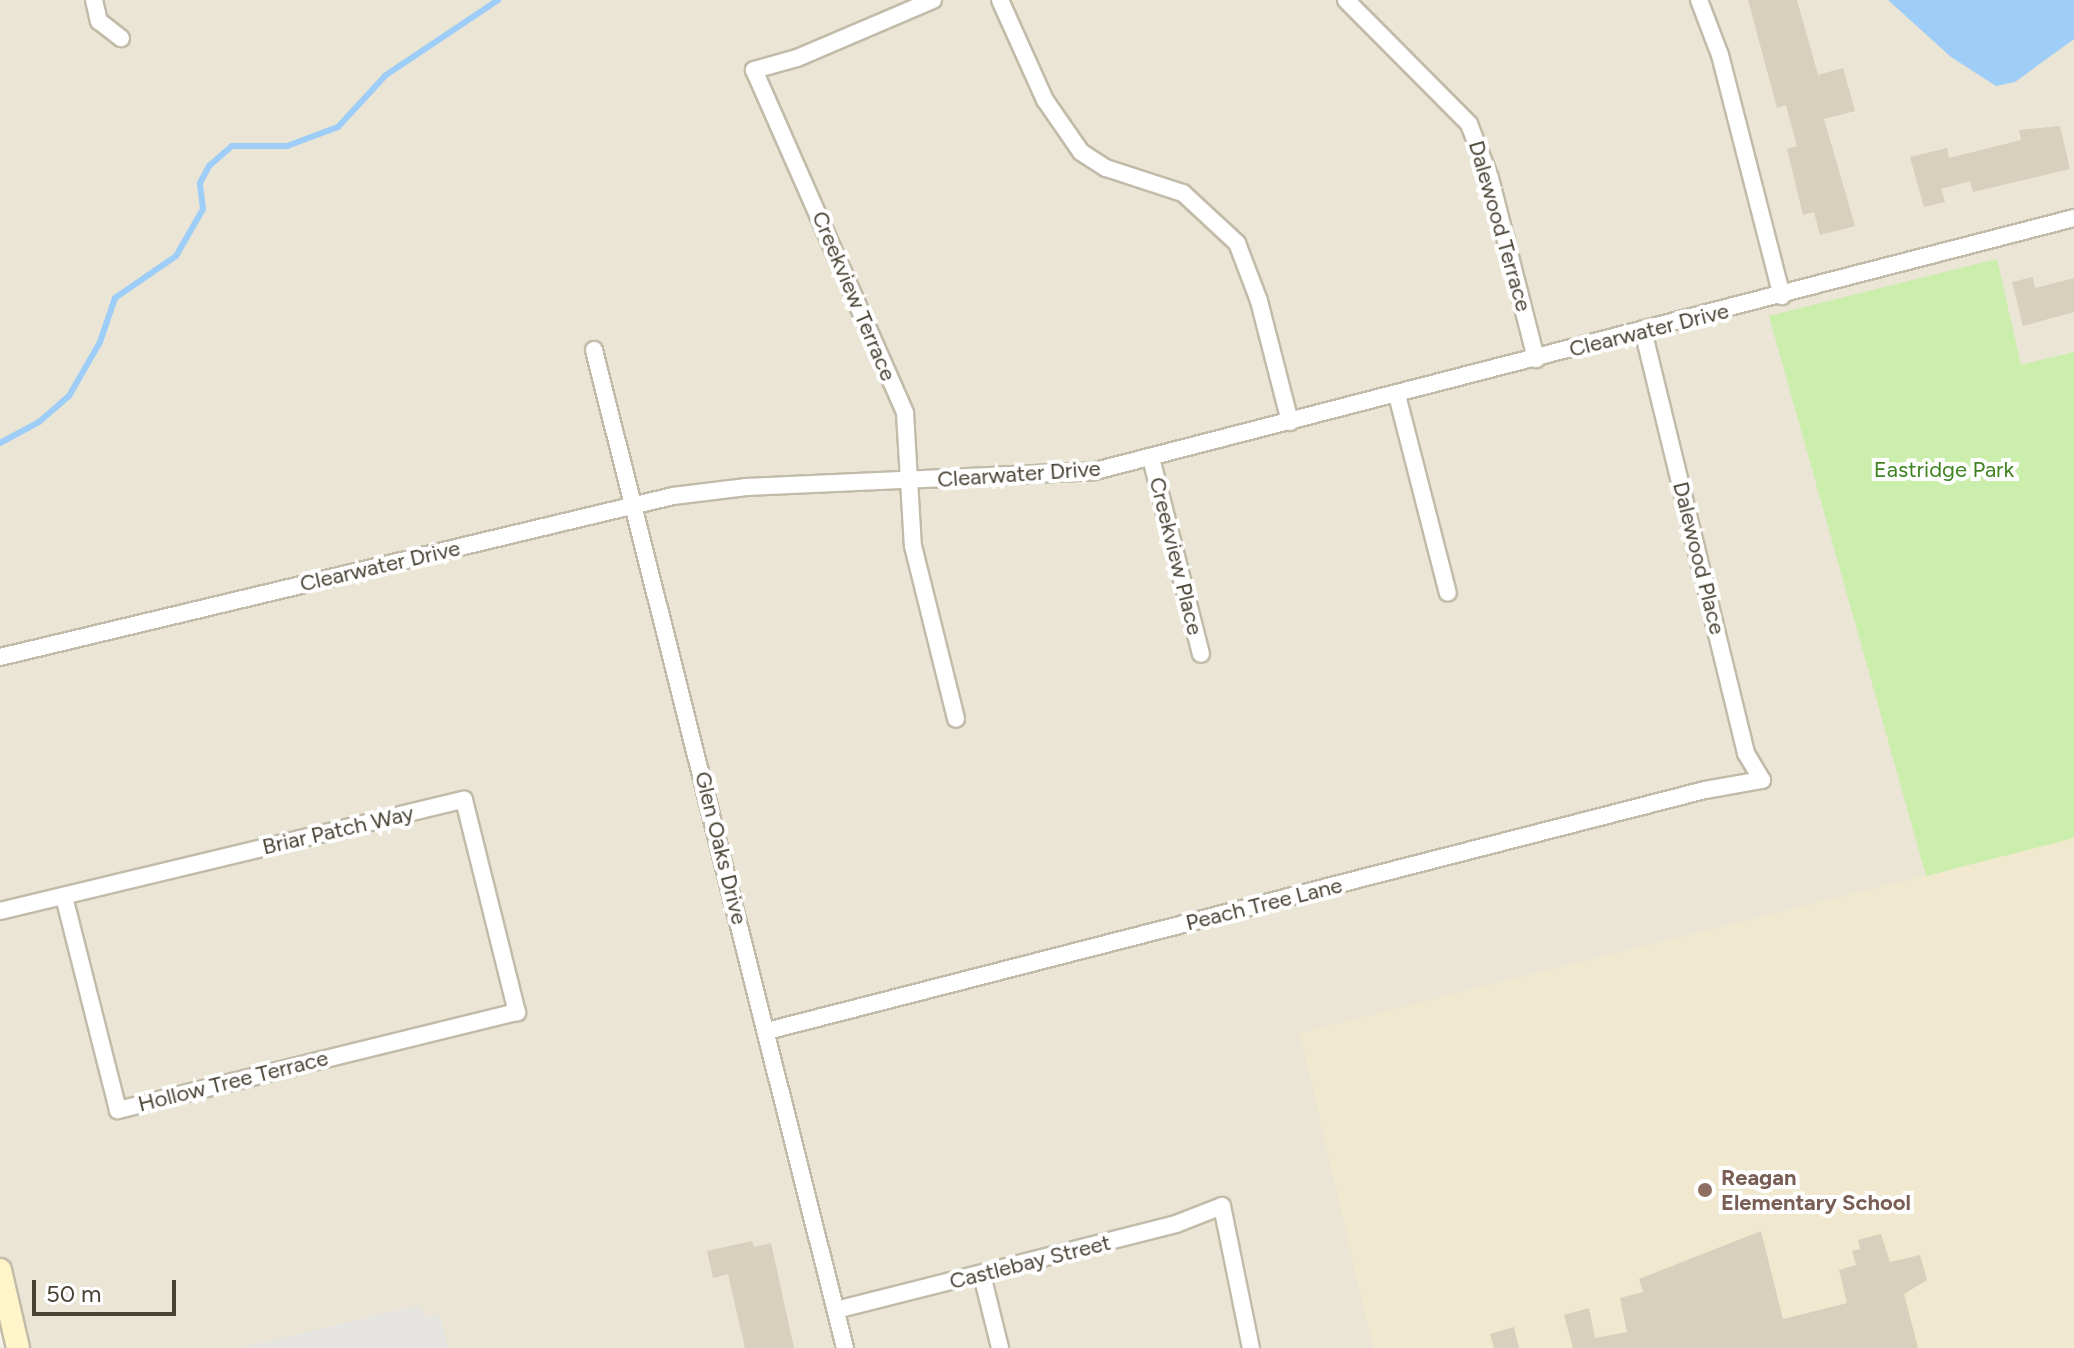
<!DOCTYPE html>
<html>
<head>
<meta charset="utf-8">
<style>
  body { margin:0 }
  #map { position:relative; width:2074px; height:1348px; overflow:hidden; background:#f5f2e8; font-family:Figtree,sans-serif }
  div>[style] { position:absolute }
  .residential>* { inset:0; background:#eae5d5 }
  .education>* { inset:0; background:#f0e9d0 }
  .green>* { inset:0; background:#cceead }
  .parking>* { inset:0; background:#e6e4e0 }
  .water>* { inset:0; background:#9ecdf8 }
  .stream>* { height:6px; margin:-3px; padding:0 3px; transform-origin:3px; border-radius:3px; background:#9ecdf8 }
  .building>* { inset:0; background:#d8cfbc }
  .roads { filter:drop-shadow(2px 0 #c2bba9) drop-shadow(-2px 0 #c2bba9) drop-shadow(0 2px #c2bba9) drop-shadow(0 -2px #c2bba9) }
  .street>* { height:16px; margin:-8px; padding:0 8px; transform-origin:8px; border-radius:8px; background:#fff }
  .secondary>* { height:22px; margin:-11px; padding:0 11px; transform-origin:11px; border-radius:11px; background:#fff5c8 }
  .dots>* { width:22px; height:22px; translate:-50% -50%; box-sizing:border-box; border:4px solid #fff; border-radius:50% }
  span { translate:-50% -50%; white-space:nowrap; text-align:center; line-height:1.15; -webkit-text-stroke:8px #fff; paint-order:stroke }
  .street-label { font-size:22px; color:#4a4335 }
  .park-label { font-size:22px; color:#408322 }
  .education-label { font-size:22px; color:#785e54; font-weight:700 }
  .left { translate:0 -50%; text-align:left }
  .scale { position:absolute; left:32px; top:1280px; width:144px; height:36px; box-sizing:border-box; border:4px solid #4a4335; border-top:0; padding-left:10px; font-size:24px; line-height:28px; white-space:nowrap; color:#4a4335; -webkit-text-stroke:6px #fff; paint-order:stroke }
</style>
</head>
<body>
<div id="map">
  <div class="residential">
    <i style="clip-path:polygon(0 0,2074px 0,2074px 1348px,11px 1348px,0 1303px)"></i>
  </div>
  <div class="education">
    <i style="clip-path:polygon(2074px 838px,2074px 1348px,1373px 1348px,1300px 1033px)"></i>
  </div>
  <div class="green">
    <i style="clip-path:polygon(1997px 259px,2021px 365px,2074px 352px,2074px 838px,1926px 876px,1769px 316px)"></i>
  </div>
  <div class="parking">
    <i style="clip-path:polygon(421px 1305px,425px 1318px,440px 1314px,448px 1348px,239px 1348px)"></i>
  </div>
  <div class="water">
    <i style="clip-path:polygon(1888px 0,2074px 0,2074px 39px,2015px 82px,1996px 86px,1951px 57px)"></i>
  </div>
  <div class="stream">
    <i style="left:0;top:443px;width:44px;rotate:-28.3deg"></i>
    <i style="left:39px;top:422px;width:40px;rotate:-41deg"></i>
    <i style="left:69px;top:396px;width:62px;rotate:-60.1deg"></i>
    <i style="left:100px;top:342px;width:46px;rotate:-71.2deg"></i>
    <i style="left:115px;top:298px;width:74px;rotate:-34.5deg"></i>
    <i style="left:176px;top:256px;width:54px;rotate:-60.1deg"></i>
    <i style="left:203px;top:209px;width:26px;rotate:-97deg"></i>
    <i style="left:200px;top:183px;width:19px;rotate:-62deg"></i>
    <i style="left:209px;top:166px;width:30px;rotate:-41deg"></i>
    <i style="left:232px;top:146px;width:55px"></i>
    <i style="left:287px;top:146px;width:54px;rotate:-20.4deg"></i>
    <i style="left:338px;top:127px;width:71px;rotate:-47.3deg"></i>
    <i style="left:386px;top:75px;width:135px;rotate:-33.8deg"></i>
  </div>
  <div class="building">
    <i style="clip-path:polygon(1748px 0,1797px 0,1818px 75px,1843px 68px,1855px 111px,1824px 119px,1855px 226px,1820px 235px,1814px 212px,1803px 215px,1787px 149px,1797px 146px,1786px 105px,1777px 108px)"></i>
    <i style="clip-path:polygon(2060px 126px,2070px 169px,1973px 192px,1970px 181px,1941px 189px,1945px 202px,1924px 207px,1910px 157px,1947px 148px,1949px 158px,2021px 140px,2019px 130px)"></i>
    <i style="clip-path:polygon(2033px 277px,2035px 288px,2074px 278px,2074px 312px,2023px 326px,2012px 282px)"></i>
    <i style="clip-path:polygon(1761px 1231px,1783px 1319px,1847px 1303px,1839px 1270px,1856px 1265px,1852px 1251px,1860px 1249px,1858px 1240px,1881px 1234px,1890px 1262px,1920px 1255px,1927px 1280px,1904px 1294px,1918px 1348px,1573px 1348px,1564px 1315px,1589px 1308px,1595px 1338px,1627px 1332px,1620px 1298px,1643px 1292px,1639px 1279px)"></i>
    <i style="clip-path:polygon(752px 1241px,754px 1247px,771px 1243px,794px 1348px,745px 1348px,728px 1274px,713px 1278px,707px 1251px)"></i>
    <i style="clip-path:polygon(1514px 1327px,1519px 1348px,1494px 1348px,1490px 1334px)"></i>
  </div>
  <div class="roads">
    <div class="street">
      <i style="left:94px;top:0;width:22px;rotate:77deg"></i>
      <i style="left:99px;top:21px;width:28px;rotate:38deg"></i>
      <i style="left:933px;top:0;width:148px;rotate:156.9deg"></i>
      <i style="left:797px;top:58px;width:45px;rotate:164.4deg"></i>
      <i style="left:754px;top:70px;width:375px;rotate:66.2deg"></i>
      <i style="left:905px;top:413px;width:133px;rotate:86.6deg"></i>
      <i style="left:913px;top:546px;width:178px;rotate:76deg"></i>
      <i style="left:1000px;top:0;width:110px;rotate:65.8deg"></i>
      <i style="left:1045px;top:100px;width:63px;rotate:55.3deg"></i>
      <i style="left:1081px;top:152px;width:30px;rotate:33deg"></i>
      <i style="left:1106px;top:168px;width:81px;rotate:18deg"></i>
      <i style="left:1183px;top:193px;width:74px;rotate:42.8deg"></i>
      <i style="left:1237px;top:243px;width:62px;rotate:69.2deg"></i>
      <i style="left:1259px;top:301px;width:125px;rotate:75.6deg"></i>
      <i style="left:1346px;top:0;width:175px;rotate:45.2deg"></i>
      <i style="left:1469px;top:124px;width:58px;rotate:68.7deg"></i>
      <i style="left:1490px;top:178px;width:187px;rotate:75.7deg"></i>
      <i style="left:1699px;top:0;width:59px;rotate:69.1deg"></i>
      <i style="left:1720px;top:55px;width:249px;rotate:75.6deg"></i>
      <i style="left:594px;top:350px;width:1029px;rotate:75.88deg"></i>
      <i style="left:1397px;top:395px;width:204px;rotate:75.6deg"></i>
      <i style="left:1151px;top:458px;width:202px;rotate:75.7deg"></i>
      <i style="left:0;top:657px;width:692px;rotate:-13.45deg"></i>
      <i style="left:673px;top:496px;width:74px;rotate:-7deg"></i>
      <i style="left:746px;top:487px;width:349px;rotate:-2.6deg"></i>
      <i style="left:1095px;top:471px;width:1011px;rotate:-14.49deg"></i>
      <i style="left:0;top:911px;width:477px;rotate:-13.5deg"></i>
      <i style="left:464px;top:800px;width:219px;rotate:76deg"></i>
      <i style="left:517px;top:1012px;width:411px;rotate:166.2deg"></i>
      <i style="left:118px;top:1110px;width:221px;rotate:-104.2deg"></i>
      <i style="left:767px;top:1031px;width:968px;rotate:-14.41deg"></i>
      <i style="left:1705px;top:790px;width:58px;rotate:-10deg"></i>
      <i style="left:1762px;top:780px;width:31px;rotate:-121deg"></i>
      <i style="left:1746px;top:753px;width:432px;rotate:-103.7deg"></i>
      <i style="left:982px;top:1275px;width:75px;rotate:76.1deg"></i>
      <i style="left:836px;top:1310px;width:351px;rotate:-14.2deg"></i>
      <i style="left:1176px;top:1224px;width:49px;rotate:-21.4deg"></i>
      <i style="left:1222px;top:1206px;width:145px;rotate:78.5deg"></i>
    </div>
    <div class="secondary">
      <i style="left:0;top:1270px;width:80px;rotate:77deg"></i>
    </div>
  </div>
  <div class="dots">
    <i style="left:1705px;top:1190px;background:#8d6e63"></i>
  </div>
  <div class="street-label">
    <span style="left:1500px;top:226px;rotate:74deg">Dalewood Terrace</span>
    <span style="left:854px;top:296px;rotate:67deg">Creekview Terrace</span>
    <span style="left:1649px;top:330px;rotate:-14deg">Clearwater Drive</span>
    <span style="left:1019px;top:474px;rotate:-4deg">Clearwater Drive</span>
    <span style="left:1176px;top:556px;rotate:76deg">Creekview Place</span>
    <span style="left:1699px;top:558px;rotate:76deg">Dalewood Place</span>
    <span style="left:380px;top:566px;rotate:-13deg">Clearwater Drive</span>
    <span style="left:338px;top:830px;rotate:-13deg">Briar Patch Way</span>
    <span style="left:721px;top:848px;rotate:76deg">Glen Oaks Drive</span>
    <span style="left:1264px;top:904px;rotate:-14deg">Peach Tree Lane</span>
    <span style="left:233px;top:1081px;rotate:-14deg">Hollow Tree Terrace</span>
    <span style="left:1030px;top:1262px;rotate:-14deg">Castlebay Street</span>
  </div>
  <div class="park-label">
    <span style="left:1944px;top:470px">Eastridge Park</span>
  </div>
  <div class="education-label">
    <span class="left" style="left:1721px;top:1190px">Reagan<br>Elementary School</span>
  </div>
  <div class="scale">50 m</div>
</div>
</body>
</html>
